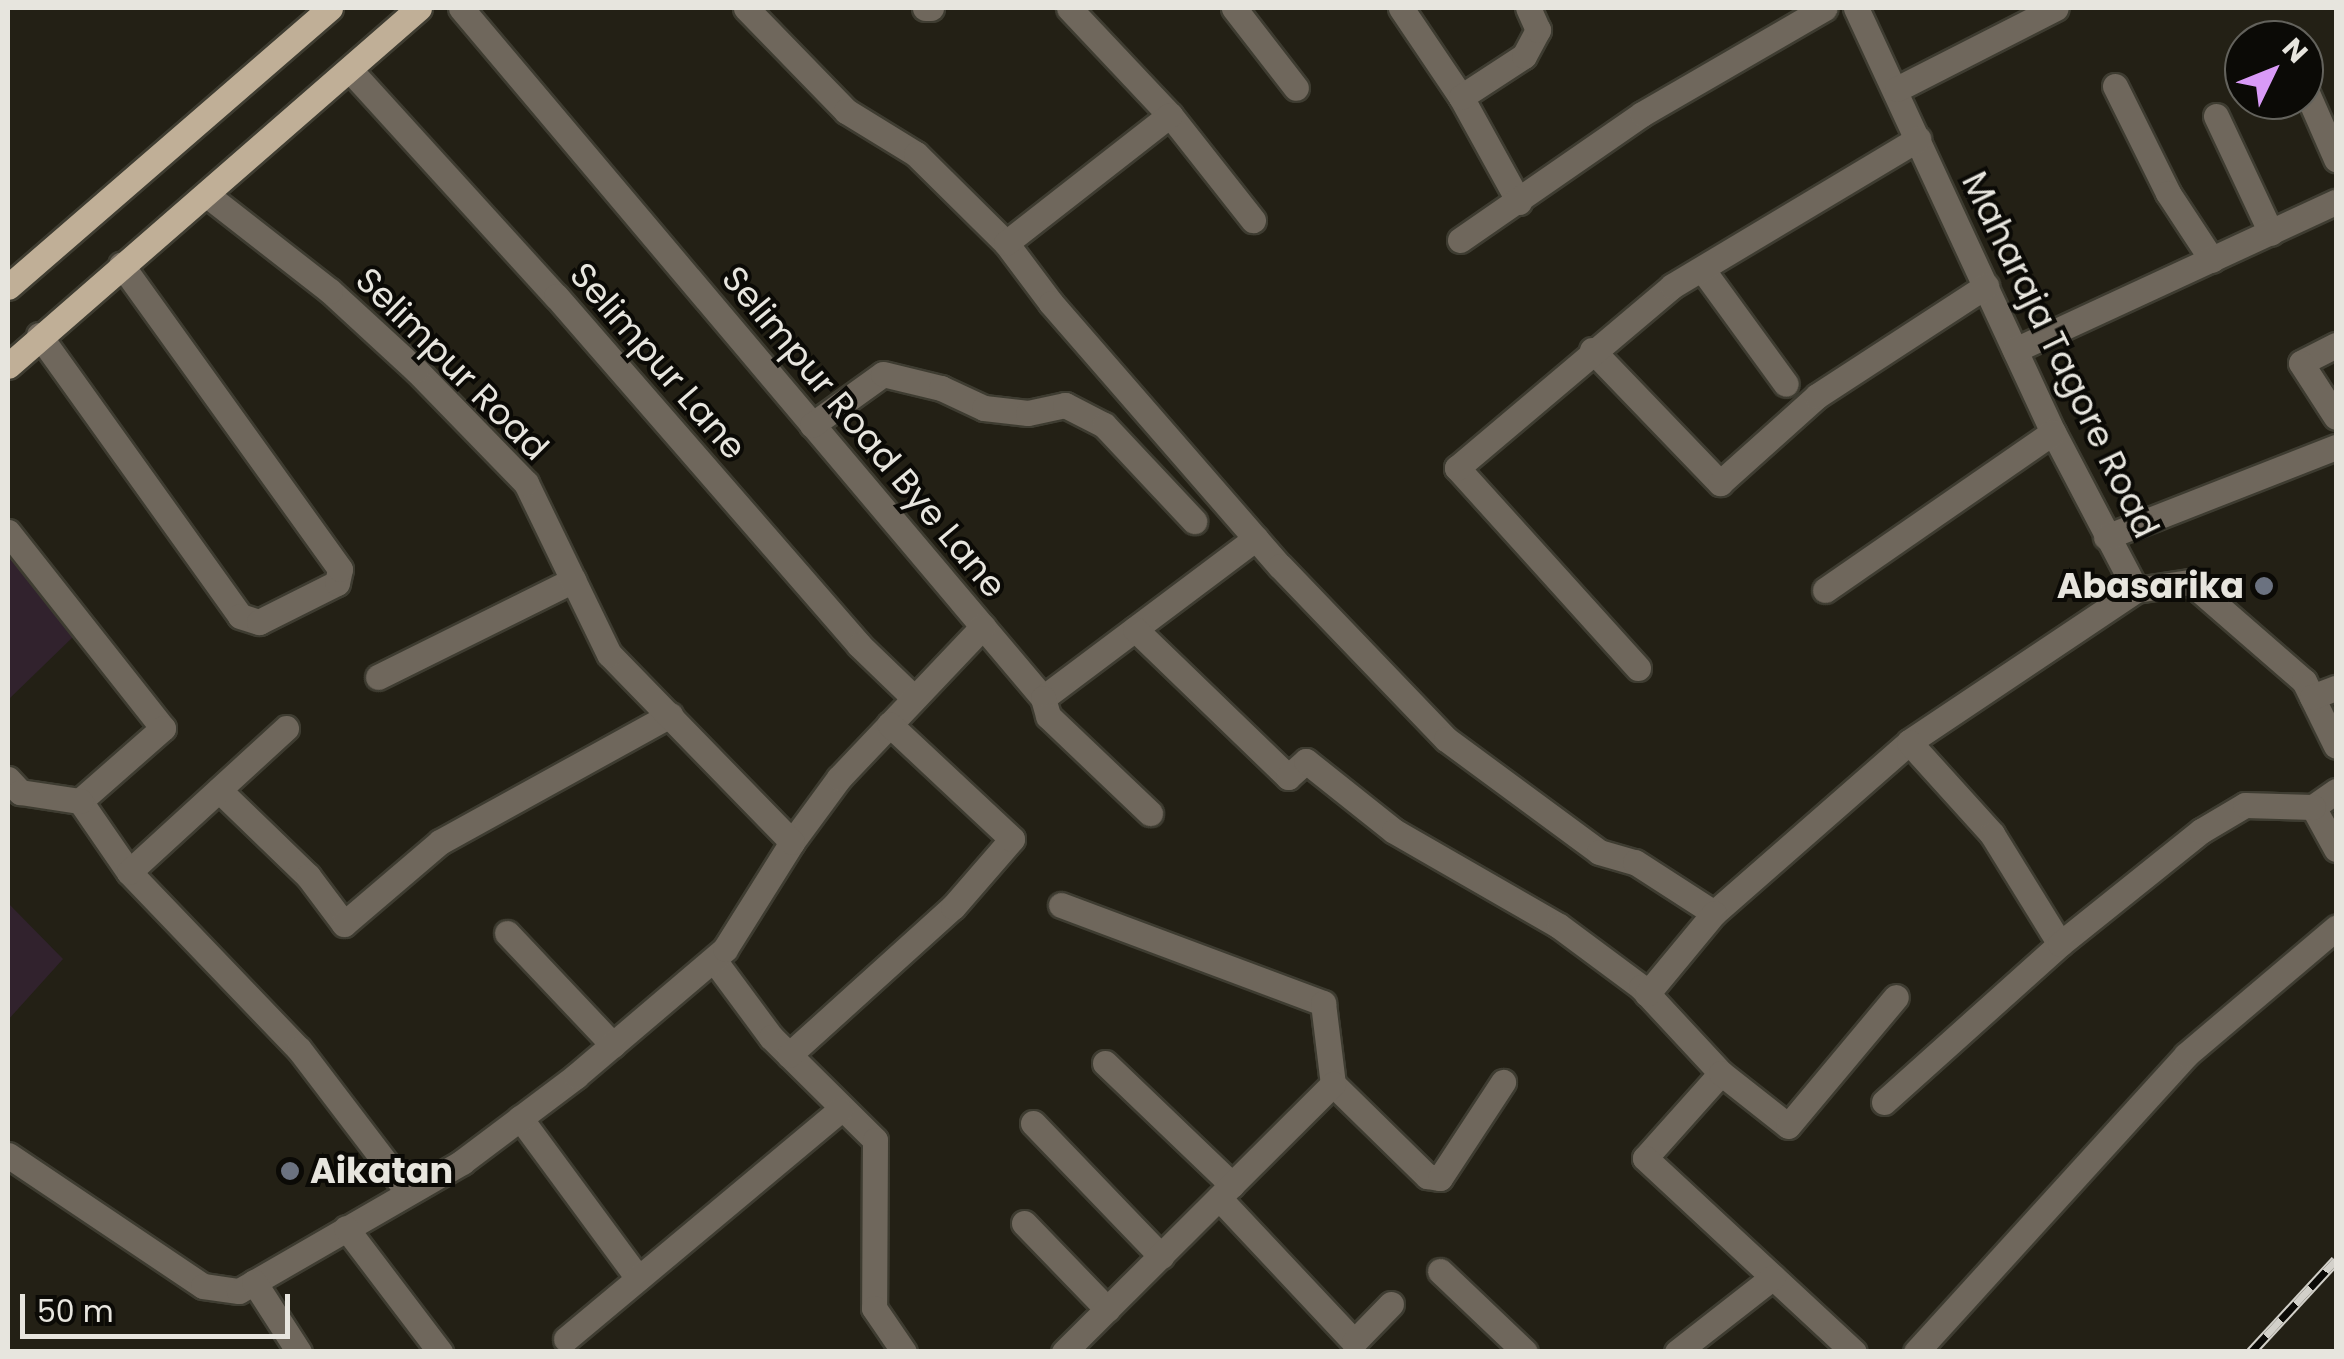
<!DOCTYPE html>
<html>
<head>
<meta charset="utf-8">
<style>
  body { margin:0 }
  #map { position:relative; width:2344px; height:1359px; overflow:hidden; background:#232015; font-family:Poppins,sans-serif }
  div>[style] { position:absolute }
  .commercial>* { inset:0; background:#31222d }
  .roads { filter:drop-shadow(2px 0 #3e3c31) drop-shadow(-2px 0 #3e3c31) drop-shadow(0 2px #3e3c31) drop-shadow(0 -2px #3e3c31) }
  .minor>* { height:25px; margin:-12.5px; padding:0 12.5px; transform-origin:12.5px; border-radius:12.5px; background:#6f675c }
  .major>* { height:25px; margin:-12.5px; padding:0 12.5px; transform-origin:12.5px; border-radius:12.5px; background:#c0af97 }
  .rail>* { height:11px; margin-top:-5.5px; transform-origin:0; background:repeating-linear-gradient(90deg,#0b0a06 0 22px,#d2d0c9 0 44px); box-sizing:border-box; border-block:2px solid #d2d0c9 }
  .dots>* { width:28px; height:28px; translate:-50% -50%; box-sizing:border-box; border:5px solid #0b0a06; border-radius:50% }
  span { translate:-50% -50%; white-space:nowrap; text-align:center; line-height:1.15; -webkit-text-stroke:8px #0b0a06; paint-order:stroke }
  .street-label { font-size:35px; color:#e7e5de }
  .poi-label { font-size:35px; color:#e7e5de; font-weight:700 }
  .right { translate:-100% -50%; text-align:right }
  .left { translate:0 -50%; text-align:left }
  .frame { position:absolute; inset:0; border:10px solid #e7e5de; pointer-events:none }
  .north { position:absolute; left:2224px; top:20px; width:100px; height:100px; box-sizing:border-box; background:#0b0a06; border:2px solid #63625c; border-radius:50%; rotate:47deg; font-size:28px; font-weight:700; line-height:40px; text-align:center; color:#e7e5de }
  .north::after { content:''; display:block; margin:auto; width:35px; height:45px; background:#d99af7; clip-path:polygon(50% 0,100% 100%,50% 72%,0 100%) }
  .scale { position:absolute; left:20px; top:1294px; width:270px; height:45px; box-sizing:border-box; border:5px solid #e7e5de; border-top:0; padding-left:12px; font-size:30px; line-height:35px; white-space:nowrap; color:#e7e5de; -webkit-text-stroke:8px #0b0a06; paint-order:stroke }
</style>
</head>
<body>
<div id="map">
  <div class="commercial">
    <i style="clip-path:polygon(8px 554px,75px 635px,8px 700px)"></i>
    <i style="clip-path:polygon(8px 903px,63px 959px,8px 1020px)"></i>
  </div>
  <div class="roads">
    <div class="minor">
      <i style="left:461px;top:8px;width:903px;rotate:49.85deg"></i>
      <i style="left:1043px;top:698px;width:266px;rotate:-36.9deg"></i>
      <i style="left:746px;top:8px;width:144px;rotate:45.8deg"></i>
      <i style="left:846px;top:111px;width:82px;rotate:31.6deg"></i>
      <i style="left:916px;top:154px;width:127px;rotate:44.7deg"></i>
      <i style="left:1006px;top:243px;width:75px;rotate:53.1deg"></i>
      <i style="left:1051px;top:303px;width:349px;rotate:49deg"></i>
      <i style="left:1280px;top:566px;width:240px;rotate:46.2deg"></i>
      <i style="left:1446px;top:739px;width:190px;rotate:36.4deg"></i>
      <i style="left:1599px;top:852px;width:37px;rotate:16deg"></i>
      <i style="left:1635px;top:862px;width:94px;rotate:32.8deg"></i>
      <i style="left:1714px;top:913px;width:259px;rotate:-41.2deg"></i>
      <i style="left:1909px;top:742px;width:273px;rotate:-33.8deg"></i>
      <i style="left:925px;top:8px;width:6px"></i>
      <i style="left:1069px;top:8px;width:147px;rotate:46.7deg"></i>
      <i style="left:1170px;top:115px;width:134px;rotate:51.7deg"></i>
      <i style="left:1234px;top:8px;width:101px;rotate:52.2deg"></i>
      <i style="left:1401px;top:8px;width:107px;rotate:56deg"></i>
      <i style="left:1461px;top:97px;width:120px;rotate:61.1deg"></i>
      <i style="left:1856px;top:8px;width:468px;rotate:65.1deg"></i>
      <i style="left:2053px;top:432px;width:178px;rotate:62.3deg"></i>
      <i style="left:2136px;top:590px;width:55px;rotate:-8.4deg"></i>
      <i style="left:2190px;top:582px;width:151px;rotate:41deg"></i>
      <i style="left:2304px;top:681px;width:72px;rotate:63.8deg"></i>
      <i style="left:350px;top:70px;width:306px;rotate:47.7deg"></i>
      <i style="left:556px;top:296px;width:462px;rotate:49deg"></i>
      <i style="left:859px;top:645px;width:75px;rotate:43.9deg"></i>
      <i style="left:2115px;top:86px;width:119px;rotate:63.6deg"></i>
      <i style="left:2168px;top:193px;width:80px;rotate:56.7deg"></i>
      <i style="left:2304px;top:86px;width:80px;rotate:66.3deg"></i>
      <i style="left:1897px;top:89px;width:178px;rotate:-27deg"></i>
      <i style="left:1461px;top:97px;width:75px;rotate:-33.1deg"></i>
      <i style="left:1524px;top:56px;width:30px;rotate:-62deg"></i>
      <i style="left:1538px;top:30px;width:24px;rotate:-114deg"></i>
      <i style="left:2216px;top:116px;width:129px;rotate:64.8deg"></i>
      <i style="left:1460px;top:240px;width:221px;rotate:-34.7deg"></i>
      <i style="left:1642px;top:114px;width:211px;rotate:-30.1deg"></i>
      <i style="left:1006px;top:243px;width:208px;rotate:-38deg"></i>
      <i style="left:1702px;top:269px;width:142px;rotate:53.9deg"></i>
      <i style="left:39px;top:335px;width:345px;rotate:54.4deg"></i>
      <i style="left:240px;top:616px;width:20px;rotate:18deg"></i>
      <i style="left:259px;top:622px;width:87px;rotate:-26.6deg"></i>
      <i style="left:337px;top:583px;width:14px;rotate:-78deg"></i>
      <i style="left:340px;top:569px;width:375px;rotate:-125.7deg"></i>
      <i style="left:2336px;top:345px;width:39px;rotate:153deg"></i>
      <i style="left:2301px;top:363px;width:64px;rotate:57.1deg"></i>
      <i style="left:1592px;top:350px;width:185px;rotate:46.1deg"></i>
      <i style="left:1720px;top:483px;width:130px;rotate:-41.9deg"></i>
      <i style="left:1817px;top:396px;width:202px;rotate:-33.1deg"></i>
      <i style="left:2015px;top:350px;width:353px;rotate:-24.8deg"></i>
      <i style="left:812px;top:425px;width:87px;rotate:-35.7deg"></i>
      <i style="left:883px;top:374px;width:60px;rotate:13.6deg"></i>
      <i style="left:941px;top:388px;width:47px;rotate:24.9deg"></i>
      <i style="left:984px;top:408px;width:44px;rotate:6.5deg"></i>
      <i style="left:1028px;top:413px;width:38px;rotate:-12deg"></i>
      <i style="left:1065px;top:405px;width:44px;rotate:27.1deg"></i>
      <i style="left:1104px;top:425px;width:132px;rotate:46.8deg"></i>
      <i style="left:8px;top:532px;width:250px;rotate:51.7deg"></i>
      <i style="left:163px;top:728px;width:111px;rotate:138.7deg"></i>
      <i style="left:80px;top:801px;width:86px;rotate:55.4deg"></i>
      <i style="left:129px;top:872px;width:245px;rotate:46.2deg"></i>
      <i style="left:299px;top:1049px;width:180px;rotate:52.7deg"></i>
      <i style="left:2106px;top:537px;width:247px;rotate:-21.4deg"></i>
      <i style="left:1825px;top:590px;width:277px;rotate:-34.7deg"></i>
      <i style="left:1135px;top:629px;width:213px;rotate:44deg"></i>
      <i style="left:1288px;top:777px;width:24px;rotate:-42deg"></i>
      <i style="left:1306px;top:761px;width:112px;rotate:38.5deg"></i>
      <i style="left:1394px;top:831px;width:190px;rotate:29.9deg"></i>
      <i style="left:1559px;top:926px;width:102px;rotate:36.6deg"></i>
      <i style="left:1641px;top:987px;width:117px;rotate:47.1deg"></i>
      <i style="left:1721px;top:1073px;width:114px;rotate:131.8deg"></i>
      <i style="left:1645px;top:1158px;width:285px;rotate:42.9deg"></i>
      <i style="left:1638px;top:668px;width:270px;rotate:-132.1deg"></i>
      <i style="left:1457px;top:468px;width:282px;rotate:-40.2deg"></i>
      <i style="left:1672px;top:286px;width:287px;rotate:-30.9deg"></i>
      <i style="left:378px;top:677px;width:218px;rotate:-26.4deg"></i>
      <i style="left:2312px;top:697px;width:26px;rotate:-21deg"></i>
      <i style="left:1043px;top:698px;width:19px;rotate:74deg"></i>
      <i style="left:1048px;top:716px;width:141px;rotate:43.6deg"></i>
      <i style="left:1909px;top:742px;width:124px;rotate:47.9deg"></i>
      <i style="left:1992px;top:834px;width:129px;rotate:58.3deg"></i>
      <i style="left:8px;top:779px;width:18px;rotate:47deg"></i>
      <i style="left:20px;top:792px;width:61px;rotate:8.5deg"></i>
      <i style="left:219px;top:790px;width:124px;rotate:44deg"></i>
      <i style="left:308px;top:876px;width:60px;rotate:53.1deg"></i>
      <i style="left:344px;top:924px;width:126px;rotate:-40.5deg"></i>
      <i style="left:440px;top:842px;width:263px;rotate:-28.9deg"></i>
      <i style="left:2336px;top:791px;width:28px;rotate:145deg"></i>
      <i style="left:2313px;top:807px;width:48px;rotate:61.3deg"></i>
      <i style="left:792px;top:842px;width:79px;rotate:-53.7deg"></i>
      <i style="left:839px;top:778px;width:209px;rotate:-46.5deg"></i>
      <i style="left:129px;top:872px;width:213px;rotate:-42.5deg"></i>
      <i style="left:1061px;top:905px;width:280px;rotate:20.5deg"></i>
      <i style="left:1323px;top:1003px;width:82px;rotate:83deg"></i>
      <i style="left:1333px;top:1084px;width:132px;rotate:44.4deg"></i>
      <i style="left:1427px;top:1176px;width:13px;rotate:9deg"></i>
      <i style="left:1440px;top:1178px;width:115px;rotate:-56.7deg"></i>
      <i style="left:507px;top:933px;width:154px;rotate:46.6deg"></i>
      <i style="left:714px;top:960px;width:96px;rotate:53.5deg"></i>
      <i style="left:771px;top:1037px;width:146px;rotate:44.7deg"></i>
      <i style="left:875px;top:1140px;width:168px;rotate:90.3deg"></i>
      <i style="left:874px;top:1308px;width:53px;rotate:55.7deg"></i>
      <i style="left:1647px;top:994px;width:105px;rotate:-50.4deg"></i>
      <i style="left:789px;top:1055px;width:221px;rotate:-42.1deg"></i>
      <i style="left:953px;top:907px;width:90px;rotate:-49.1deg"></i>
      <i style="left:1012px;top:839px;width:168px;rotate:-136.9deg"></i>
      <i style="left:1105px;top:1063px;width:176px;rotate:43.8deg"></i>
      <i style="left:1721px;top:1073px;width:85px;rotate:38.3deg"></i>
      <i style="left:1788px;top:1126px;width:168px;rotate:-50.1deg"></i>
      <i style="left:1884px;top:1102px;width:237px;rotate:-41.9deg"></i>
      <i style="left:2060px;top:944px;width:181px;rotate:-38.7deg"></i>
      <i style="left:2201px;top:831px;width:51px;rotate:-30.6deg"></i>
      <i style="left:2245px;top:805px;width:68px;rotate:1.7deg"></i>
      <i style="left:520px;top:1118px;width:199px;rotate:53.6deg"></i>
      <i style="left:1033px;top:1123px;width:185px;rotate:46.1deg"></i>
      <i style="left:8px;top:1155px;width:235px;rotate:33.9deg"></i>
      <i style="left:203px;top:1286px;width:36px;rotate:8deg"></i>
      <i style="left:239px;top:1291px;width:258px;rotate:-30deg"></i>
      <i style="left:462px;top:1162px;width:143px;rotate:-37deg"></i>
      <i style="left:576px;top:1076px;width:196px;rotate:-40.4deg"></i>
      <i style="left:725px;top:949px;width:126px;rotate:-57.9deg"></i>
      <i style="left:792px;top:842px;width:262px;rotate:-134.2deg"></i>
      <i style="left:609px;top:654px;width:190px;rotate:-115.9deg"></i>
      <i style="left:526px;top:483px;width:158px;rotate:-134.2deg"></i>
      <i style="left:416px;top:370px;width:117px;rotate:-137.4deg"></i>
      <i style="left:330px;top:291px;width:157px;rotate:-142deg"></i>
      <i style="left:1219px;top:1198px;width:197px;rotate:46.8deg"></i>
      <i style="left:1354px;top:1342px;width:53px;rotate:-45.8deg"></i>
      <i style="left:1024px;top:1223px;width:120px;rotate:46deg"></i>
      <i style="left:346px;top:1228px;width:156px;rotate:52.8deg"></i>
      <i style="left:1440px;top:1271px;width:117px;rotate:43.6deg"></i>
      <i style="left:254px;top:1282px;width:83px;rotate:57.3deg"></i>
      <i style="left:566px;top:1339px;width:357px;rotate:-39.9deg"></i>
      <i style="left:1064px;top:1352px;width:380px;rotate:-44.9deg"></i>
      <i style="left:1677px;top:1352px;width:122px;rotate:-38deg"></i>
      <i style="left:1916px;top:1352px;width:401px;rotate:-47.7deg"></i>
      <i style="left:2186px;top:1055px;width:197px;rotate:-40.3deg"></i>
    </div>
    <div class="major">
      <i style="left:8px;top:287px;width:426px;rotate:-40.9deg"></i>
      <i style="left:8px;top:366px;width:545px;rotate:-41.06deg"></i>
    </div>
  </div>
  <div class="rail">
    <i style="left:2251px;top:1352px;width:125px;rotate:-47.3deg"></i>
  </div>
  <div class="dots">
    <i style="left:2264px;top:586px;background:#6b7280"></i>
    <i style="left:290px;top:1171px;background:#6b7280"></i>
  </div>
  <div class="street-label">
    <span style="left:2060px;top:355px;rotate:64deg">Maharaja Tagore Road</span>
    <span style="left:658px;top:361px;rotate:49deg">Selimpur Lane</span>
    <span style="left:452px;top:364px;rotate:45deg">Selimpur Road</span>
    <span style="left:864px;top:432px;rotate:50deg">Selimpur Road Bye Lane</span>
  </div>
  <div class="poi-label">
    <span class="right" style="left:2244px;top:586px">Abasarika</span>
    <span class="left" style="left:310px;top:1171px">Aikatan</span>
  </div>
  <div class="frame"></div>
  <div class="north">N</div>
  <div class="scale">50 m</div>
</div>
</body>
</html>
